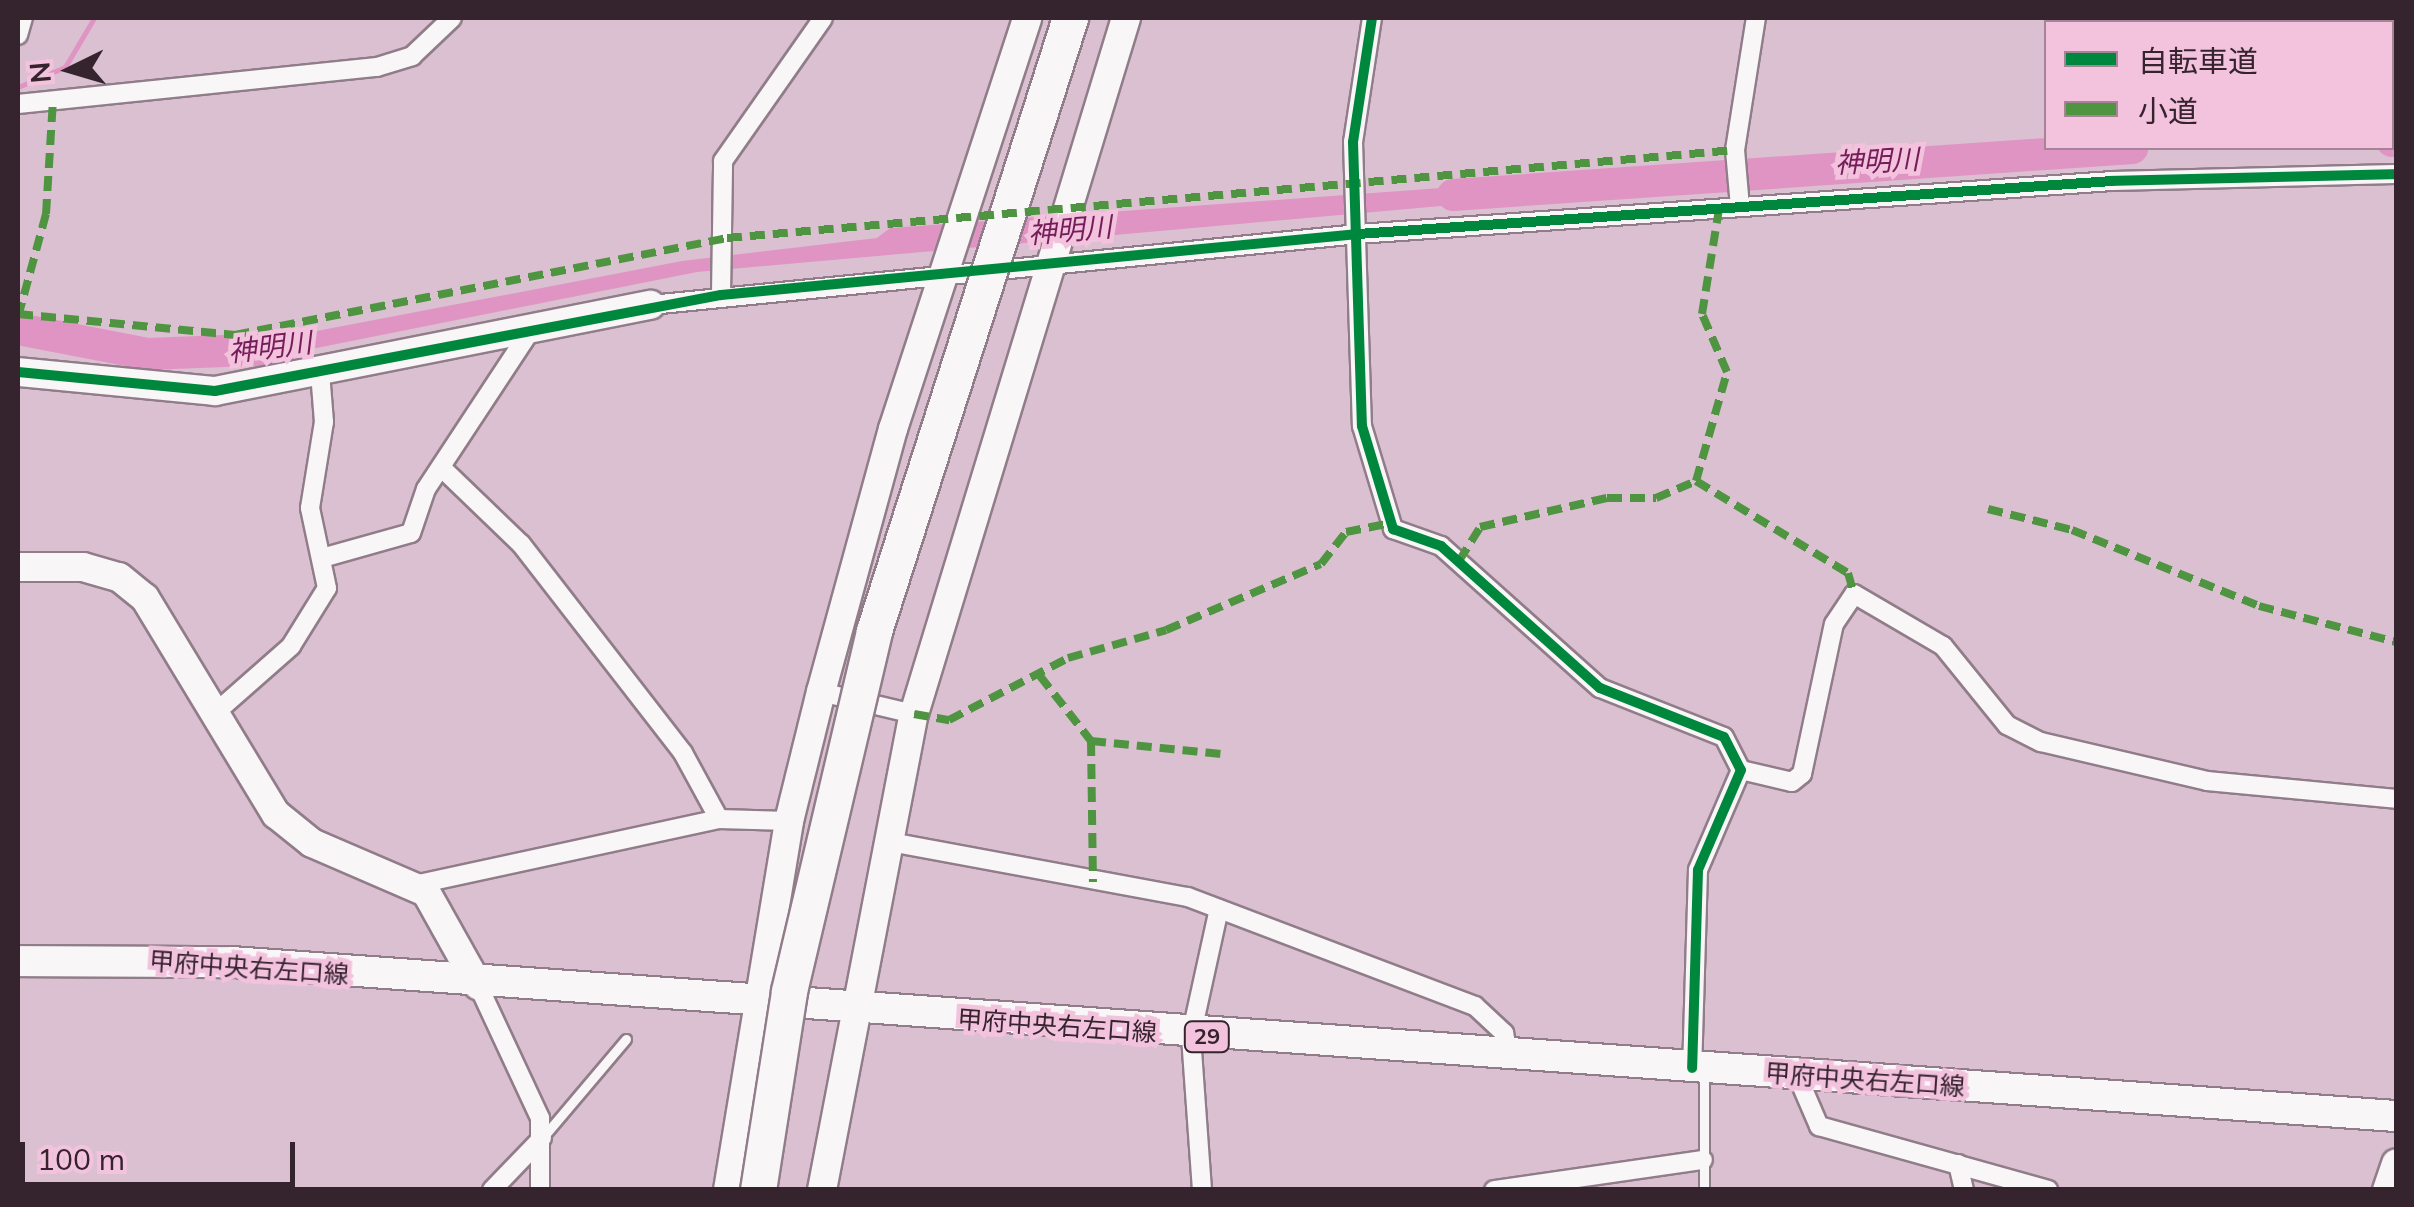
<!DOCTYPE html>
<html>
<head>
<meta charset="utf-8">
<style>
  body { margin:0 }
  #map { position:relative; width:2414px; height:1207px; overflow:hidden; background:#dac0d0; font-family:Mulish,"Noto Sans JP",sans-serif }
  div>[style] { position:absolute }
  .water>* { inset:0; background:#e094c3 }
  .stream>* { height:5px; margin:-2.5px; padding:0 2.5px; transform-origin:2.5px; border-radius:2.5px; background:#e094c3 }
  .river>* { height:32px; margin:-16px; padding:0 16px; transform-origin:16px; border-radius:16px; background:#e094c3 }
  .roads { filter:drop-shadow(2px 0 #907d89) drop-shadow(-2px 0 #907d89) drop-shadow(0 2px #907d89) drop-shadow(0 -2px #907d89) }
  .lane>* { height:9px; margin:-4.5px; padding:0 4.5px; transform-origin:4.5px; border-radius:4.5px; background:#f9f6f8 }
  .street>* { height:18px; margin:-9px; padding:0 9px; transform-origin:9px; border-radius:9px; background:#f9f6f8 }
  .secondary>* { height:28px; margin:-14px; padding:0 14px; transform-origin:14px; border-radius:14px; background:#f9f6f8 }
  .primary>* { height:30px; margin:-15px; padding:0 15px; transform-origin:15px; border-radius:15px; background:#f9f6f8 }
  .bridges { filter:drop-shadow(2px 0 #907d89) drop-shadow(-2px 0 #907d89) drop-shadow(0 2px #907d89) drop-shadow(0 -2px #907d89) }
  .highway-bridge>* { height:35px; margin:-17.5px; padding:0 17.5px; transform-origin:17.5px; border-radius:17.5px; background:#f9f6f8 }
  .quiet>* { height:8px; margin-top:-4px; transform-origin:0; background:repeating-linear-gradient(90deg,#4f9441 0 15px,transparent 0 23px) }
  .cycleway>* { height:10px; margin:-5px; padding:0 5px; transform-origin:5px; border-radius:5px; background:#00873e }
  span { translate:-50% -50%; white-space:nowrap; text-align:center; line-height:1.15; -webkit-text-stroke:9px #f3c3de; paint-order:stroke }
  .shield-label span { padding:2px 8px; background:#f3c3de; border:2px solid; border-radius:8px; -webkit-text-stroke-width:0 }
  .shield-label { font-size:22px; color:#35242e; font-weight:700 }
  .street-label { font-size:25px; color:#35242e }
  .water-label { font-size:28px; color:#741d59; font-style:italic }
  .frame { position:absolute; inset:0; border:20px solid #35242e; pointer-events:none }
  .legend { position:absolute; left:2044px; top:20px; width:350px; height:130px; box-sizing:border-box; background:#f3c3de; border:2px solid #a78398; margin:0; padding:12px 18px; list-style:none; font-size:30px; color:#35242e }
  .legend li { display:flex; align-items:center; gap:20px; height:50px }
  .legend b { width:50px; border:2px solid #a78398 }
  .north { position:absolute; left:20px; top:20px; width:100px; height:100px; -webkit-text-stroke:8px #f3c3de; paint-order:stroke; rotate:265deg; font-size:28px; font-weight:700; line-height:40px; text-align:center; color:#35242e }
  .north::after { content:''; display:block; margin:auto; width:35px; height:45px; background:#35242e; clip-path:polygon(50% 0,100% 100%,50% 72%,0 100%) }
  .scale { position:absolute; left:20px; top:1142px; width:275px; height:45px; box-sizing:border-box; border:5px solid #35242e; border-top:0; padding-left:12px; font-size:30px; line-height:35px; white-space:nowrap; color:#35242e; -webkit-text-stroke:8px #f3c3de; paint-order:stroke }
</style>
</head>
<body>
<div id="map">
  <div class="water">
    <i style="clip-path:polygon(1496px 184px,1497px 201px,697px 272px,241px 363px,239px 346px,682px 261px,877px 238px,890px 228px)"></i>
  </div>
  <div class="stream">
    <i style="left:18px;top:87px;width:51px;rotate:-23.1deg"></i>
    <i style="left:65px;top:67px;width:57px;rotate:-59.4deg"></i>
  </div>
  <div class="river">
    <i style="left:2392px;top:141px;width:4px"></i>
    <i style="left:1453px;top:195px;width:681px;rotate:-3.96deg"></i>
    <i style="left:18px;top:329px;width:132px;rotate:10.9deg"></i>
    <i style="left:148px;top:354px;width:133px;rotate:-2.2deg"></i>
  </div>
  <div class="roads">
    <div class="lane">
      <i style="left:544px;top:1136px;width:127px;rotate:-49.8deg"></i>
      <i style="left:1704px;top:1190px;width:118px;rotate:-90deg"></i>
    </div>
    <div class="street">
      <i style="left:1372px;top:18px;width:125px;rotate:98.7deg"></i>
      <i style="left:1353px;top:142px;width:284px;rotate:88.2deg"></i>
      <i style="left:1362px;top:426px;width:108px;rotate:73.2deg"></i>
      <i style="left:1393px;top:529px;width:51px;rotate:19.5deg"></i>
      <i style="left:1441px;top:546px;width:213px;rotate:41.8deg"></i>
      <i style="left:1600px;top:688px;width:133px;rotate:21.6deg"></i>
      <i style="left:1724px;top:737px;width:37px;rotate:63deg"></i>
      <i style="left:1741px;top:770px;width:109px;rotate:113.3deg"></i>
      <i style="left:1698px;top:870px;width:198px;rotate:91.7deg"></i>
      <i style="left:18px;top:35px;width:18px;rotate:-74deg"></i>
      <i style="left:18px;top:104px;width:361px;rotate:-5.9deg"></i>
      <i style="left:377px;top:67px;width:37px;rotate:-17deg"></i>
      <i style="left:412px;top:56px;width:55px;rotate:-43.5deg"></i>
      <i style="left:1740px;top:207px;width:57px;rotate:-95deg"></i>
      <i style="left:1735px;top:150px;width:134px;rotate:-81deg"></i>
      <i style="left:721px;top:295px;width:134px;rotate:-89.1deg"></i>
      <i style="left:723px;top:161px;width:174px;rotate:-55deg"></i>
      <i style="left:651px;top:305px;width:711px;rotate:-5.73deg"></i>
      <i style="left:1358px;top:234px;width:756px;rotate:-4.02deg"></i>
      <i style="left:2112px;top:181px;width:284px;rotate:-1.4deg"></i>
      <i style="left:444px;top:470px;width:107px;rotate:43.9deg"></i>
      <i style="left:521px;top:544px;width:264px;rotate:52.2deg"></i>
      <i style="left:683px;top:753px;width:75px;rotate:61.4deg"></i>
      <i style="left:322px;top:558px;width:92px;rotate:-15.7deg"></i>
      <i style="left:411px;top:533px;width:46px;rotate:-71.2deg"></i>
      <i style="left:426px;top:489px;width:191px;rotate:-56.6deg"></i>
      <i style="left:821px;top:692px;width:96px;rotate:13.3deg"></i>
      <i style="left:214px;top:714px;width:103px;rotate:-41.4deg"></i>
      <i style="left:291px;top:646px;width:68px;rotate:-58.2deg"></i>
      <i style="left:327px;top:588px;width:82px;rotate:-102deg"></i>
      <i style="left:310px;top:508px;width:87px;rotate:-80.8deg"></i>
      <i style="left:324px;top:422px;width:50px;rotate:-94.6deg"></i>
      <i style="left:1741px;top:770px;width:52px;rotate:13.2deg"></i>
      <i style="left:1792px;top:782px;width:13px;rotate:-39deg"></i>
      <i style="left:1802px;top:774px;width:153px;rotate:-78deg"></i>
      <i style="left:1834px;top:624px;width:36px;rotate:-56deg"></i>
      <i style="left:1854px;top:594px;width:103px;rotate:30.3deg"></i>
      <i style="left:1943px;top:646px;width:102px;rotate:51deg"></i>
      <i style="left:2007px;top:725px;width:38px;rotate:27deg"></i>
      <i style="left:2041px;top:742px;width:171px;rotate:13.2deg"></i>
      <i style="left:2207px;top:781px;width:190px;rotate:5.4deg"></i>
      <i style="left:885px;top:841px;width:308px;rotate:10.5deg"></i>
      <i style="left:1188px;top:897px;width:307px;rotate:20.8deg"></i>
      <i style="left:1475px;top:1006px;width:40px;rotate:43deg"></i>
      <i style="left:1504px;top:1033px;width:25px;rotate:79deg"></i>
      <i style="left:414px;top:885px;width:312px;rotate:-12.2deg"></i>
      <i style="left:719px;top:819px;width:70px;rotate:1.6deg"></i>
      <i style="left:478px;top:985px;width:147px;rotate:65deg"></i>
      <i style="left:540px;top:1118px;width:72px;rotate:90deg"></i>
      <i style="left:1797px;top:1075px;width:56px;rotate:66.7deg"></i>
      <i style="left:1819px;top:1126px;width:238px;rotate:15.6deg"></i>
      <i style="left:1958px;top:1164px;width:27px;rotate:77deg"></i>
      <i style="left:492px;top:1190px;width:72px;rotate:-46.1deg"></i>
      <i style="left:1202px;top:1190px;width:154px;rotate:-94.1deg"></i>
      <i style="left:1191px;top:1036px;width:130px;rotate:-77.6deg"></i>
      <i style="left:1494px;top:1190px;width:211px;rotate:-8.2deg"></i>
    </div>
    <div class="secondary">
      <i style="left:18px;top:372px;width:198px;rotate:5.5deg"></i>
      <i style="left:215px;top:391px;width:444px;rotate:-11.2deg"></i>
      <i style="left:18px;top:567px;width:65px"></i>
      <i style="left:83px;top:567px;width:37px;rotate:16deg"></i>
      <i style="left:119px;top:577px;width:33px;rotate:39deg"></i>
      <i style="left:145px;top:598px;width:253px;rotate:58.8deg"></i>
      <i style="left:276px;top:814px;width:46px;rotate:38.9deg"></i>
      <i style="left:312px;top:843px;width:124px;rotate:23.3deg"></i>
      <i style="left:426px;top:892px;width:107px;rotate:60.8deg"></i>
      <i style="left:728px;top:1190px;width:374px;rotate:-80.6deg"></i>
      <i style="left:789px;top:821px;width:133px;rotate:-76.1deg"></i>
      <i style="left:821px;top:692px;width:273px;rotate:-74.7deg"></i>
      <i style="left:893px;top:429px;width:432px;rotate:-71.9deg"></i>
      <i style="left:822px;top:1190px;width:485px;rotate:-79.1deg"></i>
      <i style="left:914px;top:714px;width:728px;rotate:-73.06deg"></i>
      <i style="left:2387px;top:1190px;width:28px;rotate:-71deg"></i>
    </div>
    <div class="primary">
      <i style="left:18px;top:961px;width:213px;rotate:0.3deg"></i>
      <i style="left:231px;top:962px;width:2170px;rotate:4.07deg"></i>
    </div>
  </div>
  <div class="bridges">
    <div class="highway-bridge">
      <i style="left:758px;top:1190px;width:201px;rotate:-81.1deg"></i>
      <i style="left:789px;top:991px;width:370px;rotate:-76.7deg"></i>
      <i style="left:874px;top:631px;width:644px;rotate:-72.27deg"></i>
    </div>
  </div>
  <div class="quiet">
    <i style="left:18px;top:314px;width:218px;rotate:5.5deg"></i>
    <i style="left:235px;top:335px;width:501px;rotate:-11.15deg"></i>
    <i style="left:727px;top:238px;width:1012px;rotate:-4.99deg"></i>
    <i style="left:18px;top:317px;width:107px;rotate:-74.8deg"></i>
    <i style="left:46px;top:214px;width:114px;rotate:-86.5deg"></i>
    <i style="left:1696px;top:481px;width:113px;rotate:-74.1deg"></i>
    <i style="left:1727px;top:372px;width:63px;rotate:-113.3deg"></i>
    <i style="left:1702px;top:314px;width:106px;rotate:-80.8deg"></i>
    <i style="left:1988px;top:509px;width:87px;rotate:14deg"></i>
    <i style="left:2072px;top:530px;width:202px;rotate:22.1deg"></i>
    <i style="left:2259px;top:606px;width:142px;rotate:14.7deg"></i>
    <i style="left:1459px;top:561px;width:40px;rotate:-58deg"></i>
    <i style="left:1480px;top:527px;width:130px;rotate:-12.9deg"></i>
    <i style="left:1607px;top:498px;width:49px"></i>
    <i style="left:1656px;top:498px;width:43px;rotate:-23deg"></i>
    <i style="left:1696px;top:481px;width:178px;rotate:31.2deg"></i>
    <i style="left:1848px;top:573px;width:22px;rotate:74deg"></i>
    <i style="left:1040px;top:676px;width:83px;rotate:51.9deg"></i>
    <i style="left:1091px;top:741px;width:141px;rotate:89.2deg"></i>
    <i style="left:914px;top:714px;width:36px;rotate:10deg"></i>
    <i style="left:949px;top:720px;width:134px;rotate:-27.5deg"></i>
    <i style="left:1068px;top:658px;width:102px;rotate:-15.9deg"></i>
    <i style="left:1166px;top:630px;width:168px;rotate:-23.1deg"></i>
    <i style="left:1321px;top:564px;width:41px;rotate:-52deg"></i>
    <i style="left:1346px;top:532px;width:46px;rotate:-11.3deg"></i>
    <i style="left:1091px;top:741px;width:131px;rotate:5.7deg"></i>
  </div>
  <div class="cycleway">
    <i style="left:1372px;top:18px;width:125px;rotate:98.7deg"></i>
    <i style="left:1353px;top:142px;width:284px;rotate:88.2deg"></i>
    <i style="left:1362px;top:426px;width:108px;rotate:73.2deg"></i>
    <i style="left:1393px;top:529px;width:51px;rotate:19.5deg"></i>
    <i style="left:1441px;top:546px;width:213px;rotate:41.8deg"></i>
    <i style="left:1600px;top:688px;width:133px;rotate:21.6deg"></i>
    <i style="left:1724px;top:737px;width:37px;rotate:63deg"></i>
    <i style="left:1741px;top:770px;width:109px;rotate:113.3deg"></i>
    <i style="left:1698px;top:870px;width:198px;rotate:91.7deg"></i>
    <i style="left:18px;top:372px;width:198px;rotate:5.5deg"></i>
    <i style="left:215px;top:391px;width:515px;rotate:-10.74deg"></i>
    <i style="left:721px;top:295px;width:640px;rotate:-5.47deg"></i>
    <i style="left:1358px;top:234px;width:756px;rotate:-4.02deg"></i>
    <i style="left:2112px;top:181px;width:284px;rotate:-1.4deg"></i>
  </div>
  <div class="shield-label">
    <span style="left:1207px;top:1037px">29</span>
  </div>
  <div class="street-label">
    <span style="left:249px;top:968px;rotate:4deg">甲府中央右左口線</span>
    <span style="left:1057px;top:1026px;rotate:4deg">甲府中央右左口線</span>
    <span style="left:1865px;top:1080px;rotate:4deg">甲府中央右左口線</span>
  </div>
  <div class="water-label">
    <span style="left:1877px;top:161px;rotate:-3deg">神明川</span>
    <span style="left:1070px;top:230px;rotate:-5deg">神明川</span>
    <span style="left:270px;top:347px;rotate:-7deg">神明川</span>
  </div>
  <div class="frame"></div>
  <ul class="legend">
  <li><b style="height:12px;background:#00873e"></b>自転車道</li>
  <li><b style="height:12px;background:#4f9441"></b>小道</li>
  </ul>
  <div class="north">N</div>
  <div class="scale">100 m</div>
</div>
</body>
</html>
